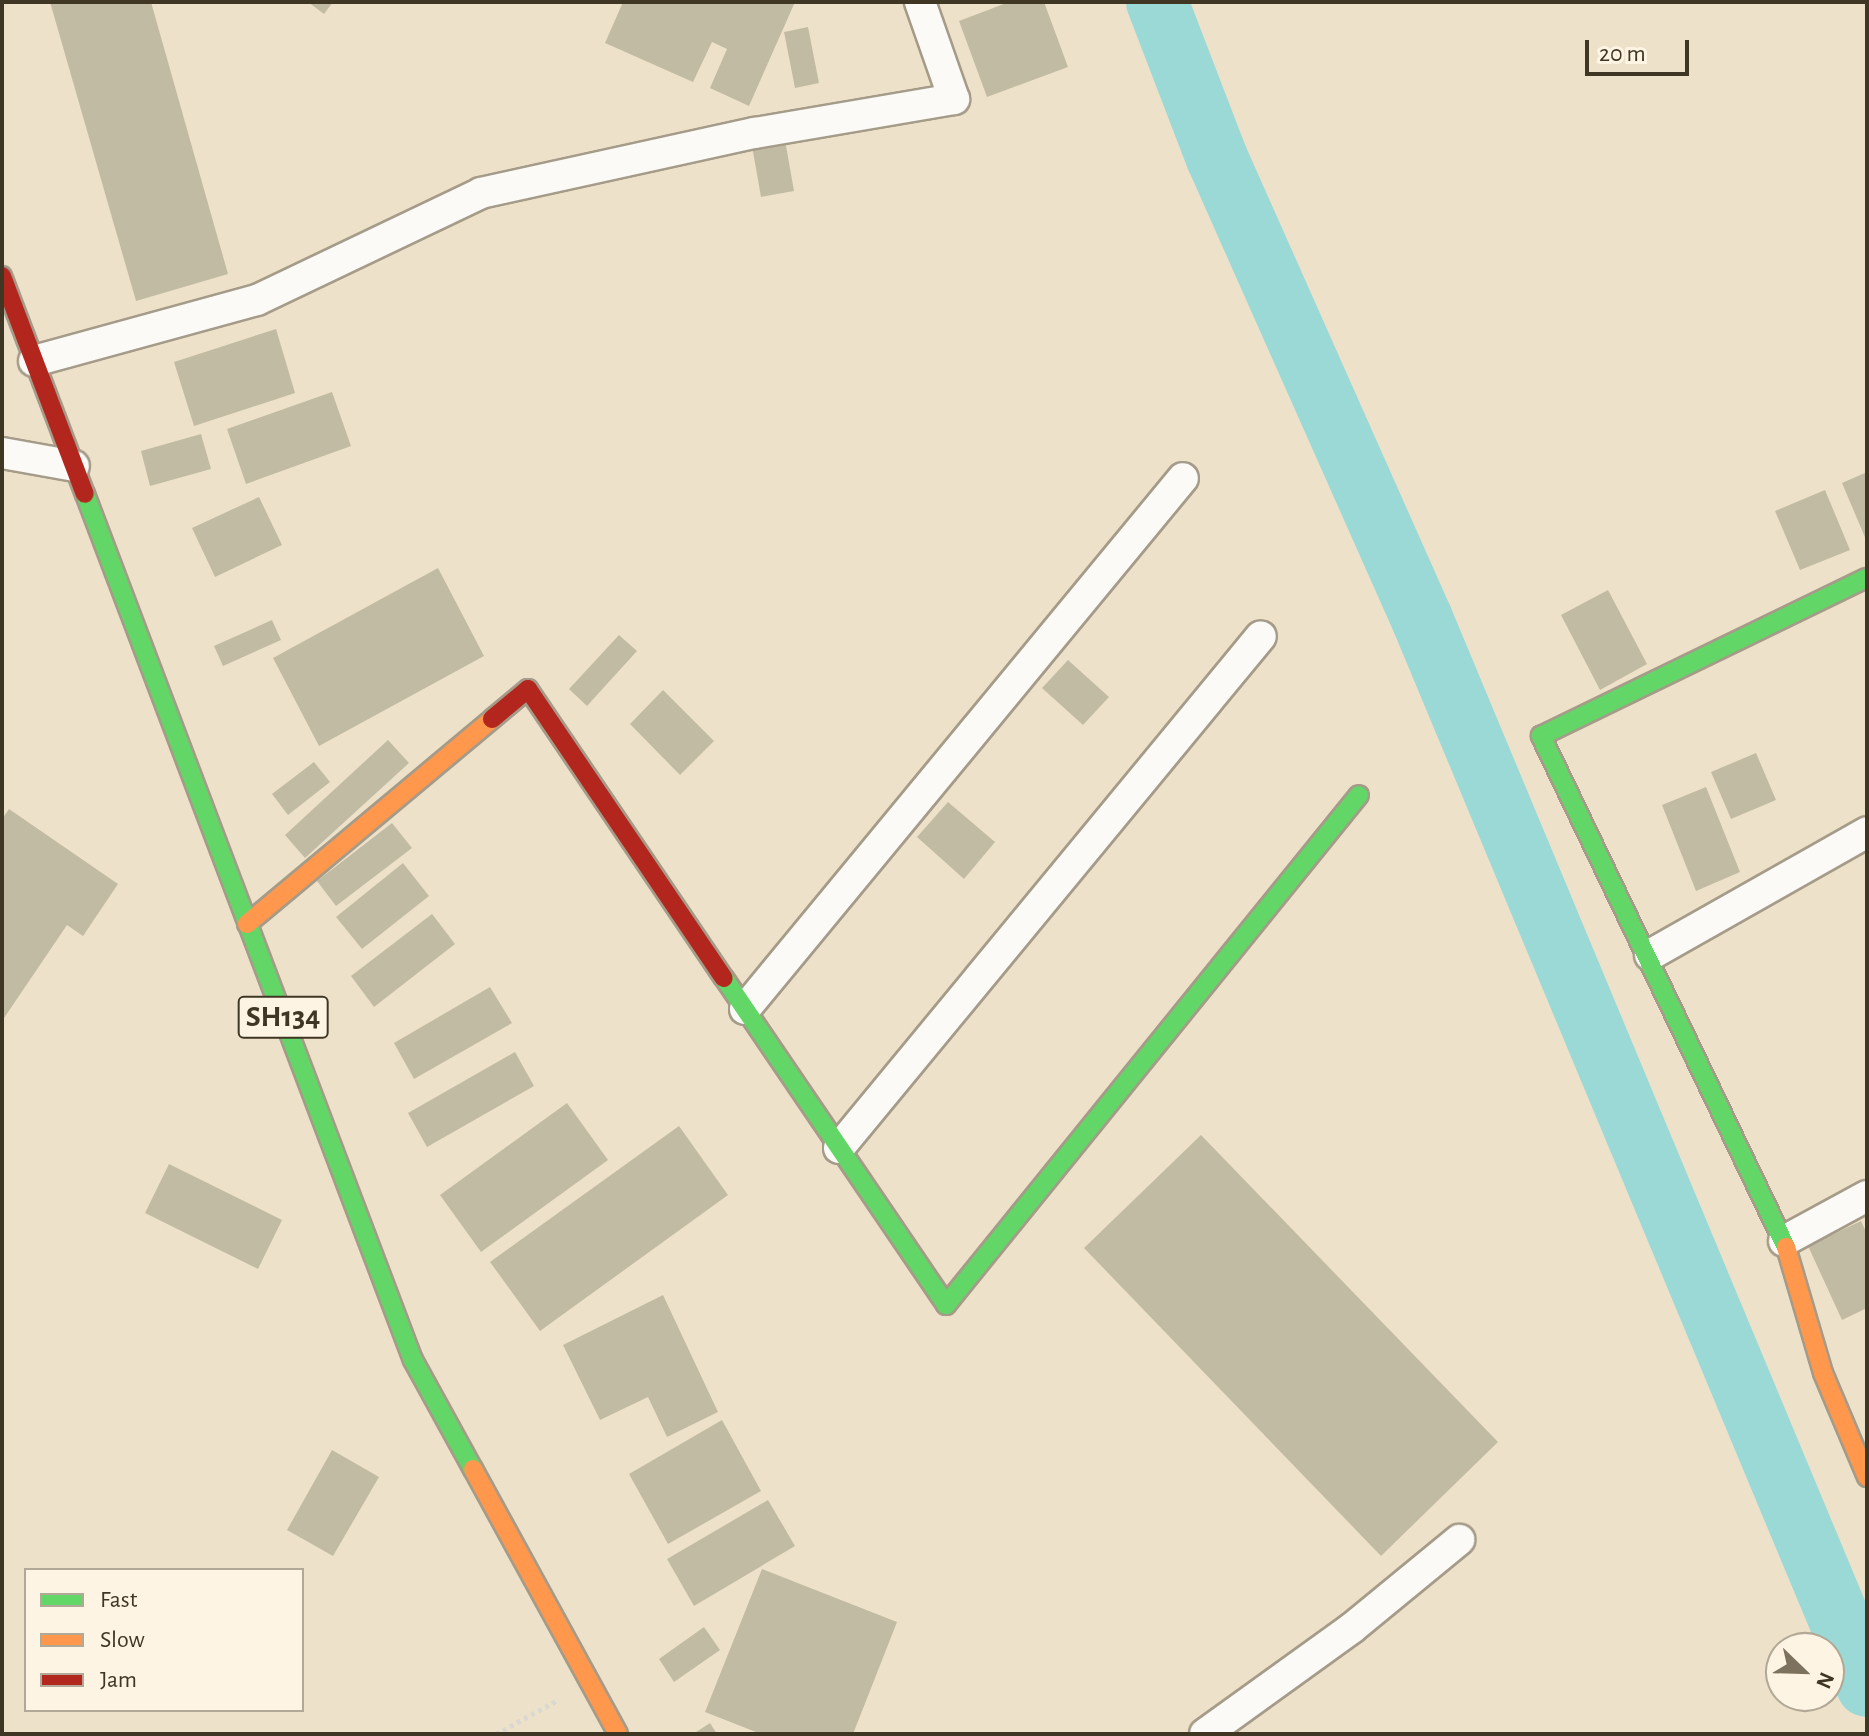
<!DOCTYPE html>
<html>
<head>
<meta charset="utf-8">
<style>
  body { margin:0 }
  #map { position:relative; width:1869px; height:1736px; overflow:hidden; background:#eee1c9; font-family:"Alegreya Sans",sans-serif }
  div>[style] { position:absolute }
  .river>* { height:62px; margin:-31px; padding:0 31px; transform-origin:31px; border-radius:31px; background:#9bd9d7 }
  .building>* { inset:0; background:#c2bba3 }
  .path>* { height:5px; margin-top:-2.5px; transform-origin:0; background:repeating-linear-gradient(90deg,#dbd8d1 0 4px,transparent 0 8px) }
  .roads { filter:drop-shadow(2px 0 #a59b89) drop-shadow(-2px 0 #a59b89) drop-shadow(0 2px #a59b89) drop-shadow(0 -2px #a59b89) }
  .street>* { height:30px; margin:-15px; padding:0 15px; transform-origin:15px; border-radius:15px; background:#fcfaf7 }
  .fast>* { height:18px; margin:-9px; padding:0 9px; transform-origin:9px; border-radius:9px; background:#63d668 }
  .slow>* { height:18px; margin:-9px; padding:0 9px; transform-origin:9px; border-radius:9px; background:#ff974d }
  .jam>* { height:18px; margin:-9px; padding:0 9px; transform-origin:9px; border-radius:9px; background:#b3261e }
  span { translate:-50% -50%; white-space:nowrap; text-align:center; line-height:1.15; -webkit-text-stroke:7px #fef4e3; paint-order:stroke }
  .shield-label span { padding:2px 6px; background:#fef4e3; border:2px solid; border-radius:6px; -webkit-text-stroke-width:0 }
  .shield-label { font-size:30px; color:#3f3624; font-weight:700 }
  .frame { position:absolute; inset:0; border:4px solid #3f3624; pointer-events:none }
  .legend { position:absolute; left:24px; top:1568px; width:280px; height:144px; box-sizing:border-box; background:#fef4e3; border:2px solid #b2a897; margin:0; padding:10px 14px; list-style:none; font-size:24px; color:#3f3624 }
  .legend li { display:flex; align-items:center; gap:16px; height:40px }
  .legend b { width:40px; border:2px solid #b2a897 }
  .north { position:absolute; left:1765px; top:1632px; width:80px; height:80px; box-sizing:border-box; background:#fef4e3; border:2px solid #b2a897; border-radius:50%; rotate:113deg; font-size:22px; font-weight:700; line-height:32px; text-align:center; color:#3f3624 }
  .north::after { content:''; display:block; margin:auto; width:28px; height:36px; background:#7c725e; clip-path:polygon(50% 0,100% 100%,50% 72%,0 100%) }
  .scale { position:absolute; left:1585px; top:40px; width:104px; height:36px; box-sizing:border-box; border:4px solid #3f3624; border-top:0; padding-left:10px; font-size:24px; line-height:28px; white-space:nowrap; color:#3f3624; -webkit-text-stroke:6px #fef4e3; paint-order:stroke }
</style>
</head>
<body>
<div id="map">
  <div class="river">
    <i style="left:1157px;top:2px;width:167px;rotate:69deg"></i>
    <i style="left:1217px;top:158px;width:505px;rotate:66.03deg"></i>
    <i style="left:1422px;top:619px;width:1156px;rotate:67.36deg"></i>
  </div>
  <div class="building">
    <i style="clip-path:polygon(50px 2px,151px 2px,228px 274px,136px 301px)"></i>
    <i style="clip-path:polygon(308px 2px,333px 2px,324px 14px)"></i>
    <i style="clip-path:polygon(623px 2px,795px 2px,749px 106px,710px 88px,727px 49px,712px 42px,693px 82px,605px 43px)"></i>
    <i style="clip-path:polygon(1009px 2px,1044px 2px,1068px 67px,987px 97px,959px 21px)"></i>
    <i style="clip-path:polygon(808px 27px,819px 83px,795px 88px,784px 32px)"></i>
    <i style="clip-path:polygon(785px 140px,794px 191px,761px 197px,752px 146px)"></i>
    <i style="clip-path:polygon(276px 329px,295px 393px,194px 426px,174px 362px)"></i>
    <i style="clip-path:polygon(332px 392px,351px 446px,246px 484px,227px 429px)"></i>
    <i style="clip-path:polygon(201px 434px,211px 469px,150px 486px,141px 451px)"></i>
    <i style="clip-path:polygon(1867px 472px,1867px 542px,1842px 483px)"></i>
    <i style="clip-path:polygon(1825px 490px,1850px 550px,1800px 570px,1775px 511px)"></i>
    <i style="clip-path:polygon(259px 497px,282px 545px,215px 577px,192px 528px)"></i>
    <i style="clip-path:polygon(438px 568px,484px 656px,319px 746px,273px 658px)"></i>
    <i style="clip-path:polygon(1608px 590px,1647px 664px,1600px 690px,1561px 615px)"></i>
    <i style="clip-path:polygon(272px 620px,281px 640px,223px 666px,214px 646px)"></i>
    <i style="clip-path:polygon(619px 635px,637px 651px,587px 706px,569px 689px)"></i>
    <i style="clip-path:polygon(1068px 660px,1109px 697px,1083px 725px,1042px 688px)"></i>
    <i style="clip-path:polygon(663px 690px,714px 741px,680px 775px,630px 724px)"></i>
    <i style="clip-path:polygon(388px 740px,409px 763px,305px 858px,285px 835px)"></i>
    <i style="clip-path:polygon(1756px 753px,1776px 800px,1731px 819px,1711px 772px)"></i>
    <i style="clip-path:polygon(314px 762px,330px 782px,288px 815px,272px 794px)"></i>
    <i style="clip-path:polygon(1706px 787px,1740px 872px,1696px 891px,1662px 805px)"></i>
    <i style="clip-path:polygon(948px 802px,995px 842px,964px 879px,917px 837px)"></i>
    <i style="clip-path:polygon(9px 809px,118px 884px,83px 936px,67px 925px,2px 1021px,2px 819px)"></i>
    <i style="clip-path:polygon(392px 823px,412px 848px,336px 906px,317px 881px)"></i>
    <i style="clip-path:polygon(403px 863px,429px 896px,362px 949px,336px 917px)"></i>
    <i style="clip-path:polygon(432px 914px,455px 944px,374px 1007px,351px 976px)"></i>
    <i style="clip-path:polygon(490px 987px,512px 1023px,414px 1079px,394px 1043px)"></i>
    <i style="clip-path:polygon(515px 1052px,534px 1086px,427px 1147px,408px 1113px)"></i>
    <i style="clip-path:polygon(567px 1103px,608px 1160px,481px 1252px,440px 1195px)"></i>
    <i style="clip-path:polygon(679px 1126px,728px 1195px,540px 1331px,490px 1262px)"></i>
    <i style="clip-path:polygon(1201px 1135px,1498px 1442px,1381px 1556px,1084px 1248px)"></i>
    <i style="clip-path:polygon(169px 1164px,282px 1220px,258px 1269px,145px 1213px)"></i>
    <i style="clip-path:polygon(1861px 1221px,1867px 1234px,1867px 1308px,1842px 1320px,1808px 1246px)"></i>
    <i style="clip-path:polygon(663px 1295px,718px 1412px,667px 1437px,648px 1397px,600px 1420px,563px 1345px)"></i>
    <i style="clip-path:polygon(722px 1420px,761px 1491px,668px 1544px,629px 1474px)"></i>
    <i style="clip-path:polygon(332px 1450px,379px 1477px,333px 1556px,287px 1530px)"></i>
    <i style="clip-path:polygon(768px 1500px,795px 1546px,694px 1606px,667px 1559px)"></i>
    <i style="clip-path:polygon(762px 1569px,897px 1622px,853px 1734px,761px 1734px,705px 1712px)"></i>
    <i style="clip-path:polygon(704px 1627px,720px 1650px,674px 1682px,659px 1659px)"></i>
    <i style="clip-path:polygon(710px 1723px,717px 1734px,693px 1734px)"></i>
  </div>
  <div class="path">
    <i style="left:496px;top:1734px;width:71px;rotate:-28.7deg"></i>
  </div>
  <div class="roads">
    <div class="street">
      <i style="left:34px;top:361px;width:231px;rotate:-15.3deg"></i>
      <i style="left:257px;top:300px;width:248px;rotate:-25.5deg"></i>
      <i style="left:481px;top:193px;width:280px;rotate:-12.4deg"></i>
      <i style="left:755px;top:133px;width:202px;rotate:-9.7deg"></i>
      <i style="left:954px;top:99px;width:103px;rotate:-109.3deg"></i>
      <i style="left:2px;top:453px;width:73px;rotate:10.2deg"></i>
      <i style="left:1650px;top:955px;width:249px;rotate:-29.5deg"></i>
      <i style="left:745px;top:1009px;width:688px;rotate:-50.48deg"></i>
      <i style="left:839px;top:1148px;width:663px;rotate:-50.5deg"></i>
      <i style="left:1784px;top:1241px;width:94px;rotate:-28.5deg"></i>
      <i style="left:1205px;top:1734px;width:181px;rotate:-35.8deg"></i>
      <i style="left:1352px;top:1628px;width:139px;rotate:-39.4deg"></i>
    </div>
    <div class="fast">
      <i style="left:85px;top:494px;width:926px;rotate:69.26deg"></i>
      <i style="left:413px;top:1360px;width:124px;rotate:61.2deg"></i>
      <i style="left:724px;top:978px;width:395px;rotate:55.8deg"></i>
      <i style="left:946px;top:1305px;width:656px;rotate:-51deg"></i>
      <i style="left:1786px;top:1247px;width:567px;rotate:-115.62deg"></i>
      <i style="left:1541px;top:736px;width:362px;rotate:-25.9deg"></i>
    </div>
    <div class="slow">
      <i style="left:247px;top:924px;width:319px;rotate:-39.9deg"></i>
      <i style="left:1786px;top:1247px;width:131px;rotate:73.6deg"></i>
      <i style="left:1823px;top:1373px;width:113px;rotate:67.1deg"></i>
      <i style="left:473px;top:1469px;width:302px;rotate:61.3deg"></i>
    </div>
    <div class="jam">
      <i style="left:2px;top:276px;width:233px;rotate:69.2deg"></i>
      <i style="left:492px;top:719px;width:47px;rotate:-39.8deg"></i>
      <i style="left:528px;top:689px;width:349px;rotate:55.9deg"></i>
    </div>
  </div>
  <div class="shield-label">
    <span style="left:283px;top:1017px">SH134</span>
  </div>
  <div class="frame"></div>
  <ul class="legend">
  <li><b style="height:10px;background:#63d668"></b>Fast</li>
  <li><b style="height:10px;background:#ff974d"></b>Slow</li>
  <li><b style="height:10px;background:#b3261e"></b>Jam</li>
  </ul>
  <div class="north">N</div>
  <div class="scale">20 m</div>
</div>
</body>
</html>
